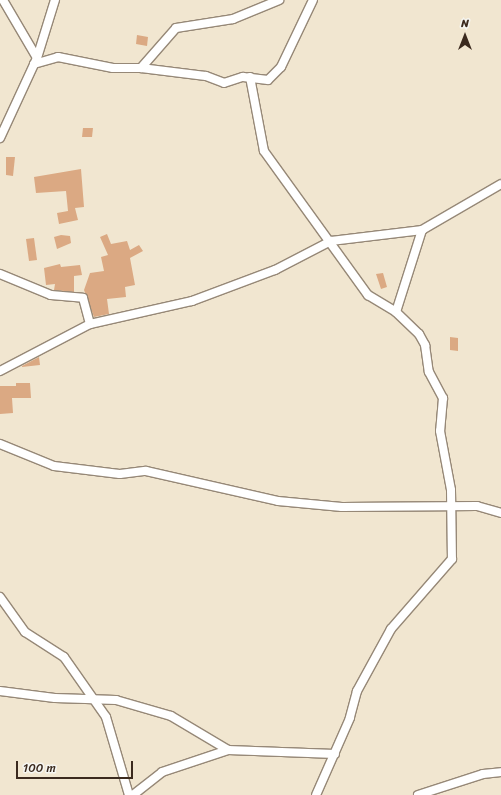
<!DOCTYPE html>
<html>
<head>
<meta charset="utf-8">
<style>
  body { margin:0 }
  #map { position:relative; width:501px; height:795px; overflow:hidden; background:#f1e6d0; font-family:Sriracha,sans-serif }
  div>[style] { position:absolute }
  .building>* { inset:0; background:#dba983 }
  .roads { filter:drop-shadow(1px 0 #968877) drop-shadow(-1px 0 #968877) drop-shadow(0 1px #968877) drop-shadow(0 -1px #968877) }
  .street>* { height:8px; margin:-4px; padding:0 4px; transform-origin:4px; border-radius:4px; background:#fff }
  span { translate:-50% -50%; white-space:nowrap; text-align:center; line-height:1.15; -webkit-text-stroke:3px #f6f6f2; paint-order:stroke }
  .north { position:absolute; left:445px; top:16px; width:40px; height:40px; -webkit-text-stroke:3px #f6f6f2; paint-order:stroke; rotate:0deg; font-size:11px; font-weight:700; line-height:16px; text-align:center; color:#3b2a1e }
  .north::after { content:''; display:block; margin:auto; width:14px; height:18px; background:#3b2a1e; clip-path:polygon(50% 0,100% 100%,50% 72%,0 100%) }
  .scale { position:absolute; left:16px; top:761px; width:117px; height:18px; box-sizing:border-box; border:2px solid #3b2a1e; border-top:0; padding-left:5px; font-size:12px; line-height:14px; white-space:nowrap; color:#3b2a1e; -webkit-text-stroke:3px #f6f6f2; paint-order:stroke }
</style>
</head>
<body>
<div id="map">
  <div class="building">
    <i style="clip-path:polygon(137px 35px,148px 37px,147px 46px,136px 44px)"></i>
    <i style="clip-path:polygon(83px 128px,93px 128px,92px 137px,82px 137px)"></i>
    <i style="clip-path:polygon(6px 157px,15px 157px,13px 176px,6px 175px)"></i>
    <i style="clip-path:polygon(81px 169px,84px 207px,75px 208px,78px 220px,59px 224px,57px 213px,68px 211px,66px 191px,36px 193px,34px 177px)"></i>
    <i style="clip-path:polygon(107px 234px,111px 244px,127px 241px,130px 250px,139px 245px,143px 251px,130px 258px,135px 285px,125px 287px,126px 297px,107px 299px,109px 314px,94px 317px,84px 290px,90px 273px,104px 271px,101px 257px,108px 255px,100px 237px)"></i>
    <i style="clip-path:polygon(61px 235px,70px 236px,71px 243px,57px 249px,54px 237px)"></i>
    <i style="clip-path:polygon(34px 238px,37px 260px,29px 261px,26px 239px)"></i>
    <i style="clip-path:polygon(60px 264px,61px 267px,80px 265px,82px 275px,74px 276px,74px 292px,54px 290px,55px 284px,46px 285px,44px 268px)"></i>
    <i style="clip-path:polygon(383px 273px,387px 287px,381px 289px,376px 274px)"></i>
    <i style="clip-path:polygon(450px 337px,458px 338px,458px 351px,450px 350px)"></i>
    <i style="clip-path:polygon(39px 357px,40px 365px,22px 367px,22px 366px)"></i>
    <i style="clip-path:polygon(16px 383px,30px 383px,31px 398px,12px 398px,13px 413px,0 414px,0 386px,16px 386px)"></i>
  </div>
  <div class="roads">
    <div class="street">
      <i style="left:3px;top:0;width:67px;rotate:59.6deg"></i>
      <i style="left:34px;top:64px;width:25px;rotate:-16deg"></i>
      <i style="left:58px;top:57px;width:56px;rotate:11.3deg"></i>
      <i style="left:113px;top:68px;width:28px"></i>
      <i style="left:141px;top:68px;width:53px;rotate:-48.8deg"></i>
      <i style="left:176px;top:28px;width:58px;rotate:-9deg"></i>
      <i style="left:233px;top:19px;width:50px;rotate:-22.4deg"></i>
      <i style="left:141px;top:68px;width:65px;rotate:7deg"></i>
      <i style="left:206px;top:76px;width:19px;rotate:21deg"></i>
      <i style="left:224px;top:83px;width:20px;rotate:-18deg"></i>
      <i style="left:243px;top:77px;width:25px;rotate:7deg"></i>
      <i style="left:268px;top:80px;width:18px;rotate:-45deg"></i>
      <i style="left:281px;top:67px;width:74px;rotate:-64.5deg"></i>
      <i style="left:250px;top:77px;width:75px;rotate:79.3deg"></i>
      <i style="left:264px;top:151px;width:178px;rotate:54.2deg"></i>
      <i style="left:368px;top:295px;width:33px;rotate:31deg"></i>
      <i style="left:396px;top:312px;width:32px;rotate:44deg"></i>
      <i style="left:419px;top:334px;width:13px;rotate:61deg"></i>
      <i style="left:425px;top:345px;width:27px;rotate:82deg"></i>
      <i style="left:429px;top:372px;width:30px;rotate:62deg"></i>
      <i style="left:443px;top:398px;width:33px;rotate:95deg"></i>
      <i style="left:440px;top:431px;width:60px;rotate:79.4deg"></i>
      <i style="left:451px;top:490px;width:69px;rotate:89.2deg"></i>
      <i style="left:452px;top:559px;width:93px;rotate:131.1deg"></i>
      <i style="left:391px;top:629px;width:71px;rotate:118.7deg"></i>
      <i style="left:357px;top:691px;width:28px;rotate:105deg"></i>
      <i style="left:350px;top:718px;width:84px;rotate:113.8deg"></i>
      <i style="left:0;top:138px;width:88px;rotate:-65.2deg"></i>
      <i style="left:37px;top:58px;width:61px;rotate:-72.8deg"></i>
      <i style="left:0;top:274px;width:55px;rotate:22.4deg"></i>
      <i style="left:51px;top:295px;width:32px;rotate:5deg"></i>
      <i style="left:83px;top:298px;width:27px;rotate:75deg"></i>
      <i style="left:396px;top:312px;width:86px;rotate:-72.4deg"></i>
      <i style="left:0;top:371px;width:102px;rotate:-27.6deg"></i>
      <i style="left:90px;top:324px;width:105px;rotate:-12.7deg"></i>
      <i style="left:192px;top:301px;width:89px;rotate:-20.5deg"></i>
      <i style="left:275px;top:270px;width:63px;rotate:-27.4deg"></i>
      <i style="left:331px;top:241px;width:92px;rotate:-6.9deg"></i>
      <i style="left:422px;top:230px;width:91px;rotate:-30.2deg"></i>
      <i style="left:0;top:444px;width:58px;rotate:22.2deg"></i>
      <i style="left:54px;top:466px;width:66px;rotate:6.9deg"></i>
      <i style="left:120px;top:474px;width:26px;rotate:-7deg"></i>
      <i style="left:146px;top:471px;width:135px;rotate:12.8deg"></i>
      <i style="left:278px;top:501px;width:64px;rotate:5.4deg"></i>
      <i style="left:342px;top:507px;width:135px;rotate:-0.4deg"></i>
      <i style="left:477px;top:506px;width:25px;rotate:16deg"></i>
      <i style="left:0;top:597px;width:43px;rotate:54.5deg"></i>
      <i style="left:25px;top:632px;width:46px;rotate:32.7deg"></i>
      <i style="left:64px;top:657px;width:73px;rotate:55deg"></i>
      <i style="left:106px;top:717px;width:81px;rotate:73.6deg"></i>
      <i style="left:0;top:691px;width:55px;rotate:7.3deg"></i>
      <i style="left:55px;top:698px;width:61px;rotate:1.9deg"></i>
      <i style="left:116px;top:700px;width:57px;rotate:16.2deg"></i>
      <i style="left:171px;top:716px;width:66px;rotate:30.8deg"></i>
      <i style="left:228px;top:750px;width:107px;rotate:2.1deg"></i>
      <i style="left:133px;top:795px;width:37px;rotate:-38deg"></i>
      <i style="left:162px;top:772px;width:70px;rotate:-18.4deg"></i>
      <i style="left:418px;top:795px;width:68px;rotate:-17.9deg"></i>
      <i style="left:483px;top:774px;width:18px;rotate:-6deg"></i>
    </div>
  </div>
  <div class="north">N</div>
  <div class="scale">100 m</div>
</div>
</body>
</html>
